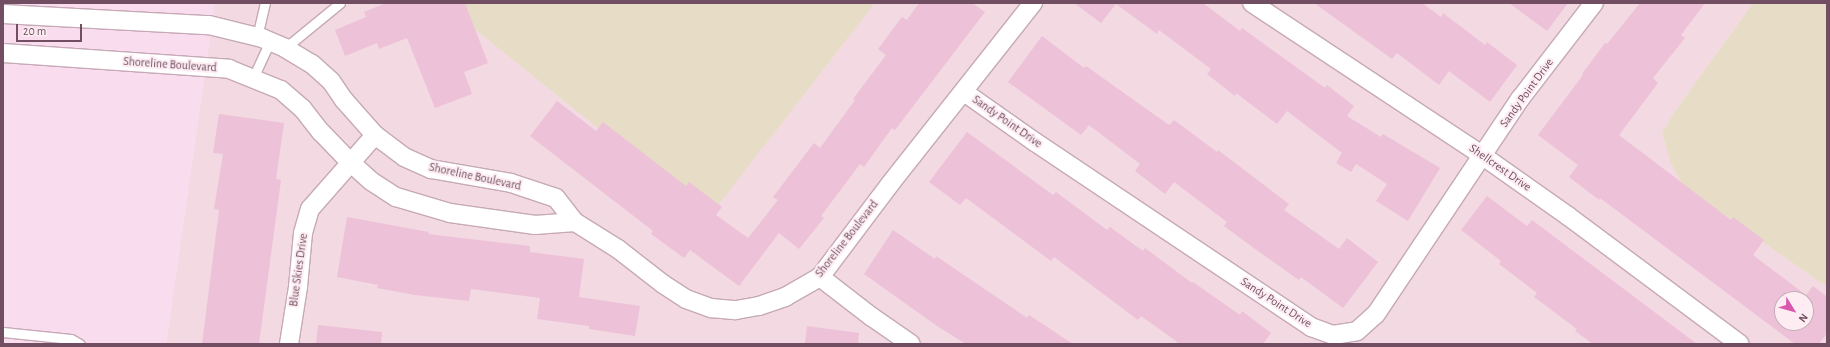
<!DOCTYPE html>
<html>
<head>
<meta charset="utf-8">
<style>
  body { margin:0 }
  #map { position:relative; width:1830px; height:347px; overflow:hidden; background:#fae7ec; font-family:"Alegreya Sans",sans-serif }
  div>[style] { position:absolute }
  .residential>* { inset:0; background:#f3d9e2 }
  .commercial>* { inset:0; background:#f9dced }
  .green>* { inset:0; background:#e7ddc7 }
  .building>* { inset:0; background:#edc1d7 }
  .roads { filter:drop-shadow(1px 0 #c6a9b6) drop-shadow(-1px 0 #c6a9b6) drop-shadow(0 1px #c6a9b6) drop-shadow(0 -1px #c6a9b6) }
  .service>* { height:9px; margin:-4.5px; padding:0 4.5px; transform-origin:4.5px; border-radius:4.5px; background:#fff }
  .minor>* { height:18px; margin:-9px; padding:0 9px; transform-origin:9px; border-radius:9px; background:#fff }
  span { translate:-50% -50%; white-space:nowrap; text-align:center; line-height:1.15; -webkit-text-stroke:4px #fdedf2; paint-order:stroke }
  .street-label { font-size:12px; color:#714e61 }
  .frame { position:absolute; inset:0; border:4px solid #714e61; pointer-events:none }
  .north { position:absolute; left:1774px; top:291px; width:40px; height:40px; box-sizing:border-box; background:#fdedf2; border:1px solid #c5adb8; border-radius:50%; rotate:127deg; font-size:11px; font-weight:700; line-height:16px; text-align:center; color:#714e61 }
  .north::after { content:''; display:block; margin:auto; width:14px; height:18px; background:#d858ad; clip-path:polygon(50% 0,100% 100%,50% 72%,0 100%) }
  .scale { position:absolute; left:16px; top:24px; width:66px; height:18px; box-sizing:border-box; border:2px solid #714e61; border-top:0; padding-left:5px; font-size:12px; line-height:14px; white-space:nowrap; color:#714e61; -webkit-text-stroke:3px #fdedf2; paint-order:stroke }
</style>
</head>
<body>
<div id="map">
  <div class="residential">
    <i style="clip-path:polygon(evenodd,215px 3px,442px 3px,709px 216px,875px 3px,1753px 3px,1675px 111px,1662px 134px,1670px 162px,1684px 187px,1827px 287px,1827px 344px,166px 344px,215px 3px,1782px 299px,1806px 299px,1806px 323px,1782px 323px,1782px 299px)"></i>
  </div>
  <div class="commercial">
    <i style="clip-path:polygon(3px 3px,215px 3px,166px 344px,3px 344px)"></i>
  </div>
  <div class="green">
    <i style="clip-path:polygon(442px 3px,875px 3px,709px 217px)"></i>
    <i style="clip-path:polygon(1753px 3px,1827px 3px,1827px 287px,1684px 187px,1670px 162px,1662px 133px,1675px 111px)"></i>
  </div>
  <div class="building">
    <i style="clip-path:polygon(386px 3px,465px 3px,488px 63px,464px 72px,472px 94px,435px 108px,407px 38px,379px 49px,377px 43px,345px 56px,335px 30px,366px 17px,364px 12px)"></i>
    <i style="clip-path:polygon(919px 3px,972px 3px,985px 12px,895px 130px,892px 128px,864px 167px,860px 164px,821px 216px,824px 218px,799px 249px,779px 233px,739px 286px,690px 250px,684px 258px,651px 234px,653px 231px,530px 136px,557px 101px,596px 131px,603px 122px,686px 186px,689px 182px,722px 207px,716px 215px,748px 238px,778px 200px,773px 197px,814px 143px,820px 148px,855px 100px,853px 99px,886px 55px,878px 49px,902px 17px,907px 20px)"></i>
    <i style="clip-path:polygon(1074px 3px,1203px 3px,1240px 31px,1242px 28px,1325px 88px,1327px 85px,1354px 106px,1347px 116px,1381px 137px,1383px 134px,1440px 168px,1408px 221px,1376px 201px,1387px 184px,1356px 164px,1351px 172px,1336px 163px,1342px 153px,1287px 111px,1277px 124px,1236px 93px,1235px 96px,1207px 74px,1211px 69px,1159px 30px,1157px 34px,1116px 4px,1101px 23px)"></i>
    <i style="clip-path:polygon(1314px 3px,1422px 3px,1441px 17px,1443px 13px,1485px 45px,1487px 42px,1517px 65px,1490px 102px,1449px 71px,1439px 85px,1397px 53px,1392px 59px)"></i>
    <i style="clip-path:polygon(1509px 3px,1568px 3px,1547px 31px)"></i>
    <i style="clip-path:polygon(evenodd,1640px 3px,1705px 3px,1681px 35px,1685px 38px,1653px 78px,1658px 83px,1619px 135px,1731px 220px,1733px 217px,1764px 240px,1753px 255px,1806px 295px,1813px 286px,1827px 297px,1827px 333px,1819px 344px,1795px 344px,1600px 198px,1599px 200px,1569px 177px,1578px 165px,1538px 135px,1583px 75px,1582px 74px,1605px 43px,1607px 44px,1640px 3px,1782px 299px,1806px 299px,1806px 323px,1782px 323px,1782px 299px)"></i>
    <i style="clip-path:polygon(1042px 36px,1084px 68px,1086px 66px,1169px 125px,1174px 120px,1217px 152px,1218px 150px,1289px 204px,1284px 210px,1339px 249px,1347px 238px,1378px 262px,1343px 308px,1301px 277px,1299px 280px,1255px 249px,1224px 226px,1227px 222px,1174px 182px,1165px 194px,1135px 171px,1140px 164px,1089px 125px,1081px 135px,1008px 82px)"></i>
    <i style="clip-path:polygon(219px 114px,284px 123px,276px 179px,281px 180px,259px 344px,202px 344px,219px 210px,214px 209px,223px 154px,213px 153px)"></i>
    <i style="clip-path:polygon(967px 132px,1053px 195px,1056px 192px,1107px 230px,1110px 227px,1143px 251px,1145px 248px,1192px 283px,1193px 282px,1240px 315px,1242px 311px,1271px 333px,1263px 344px,1180px 344px,1141px 316px,1138px 320px,1054px 257px,1051px 261px,966px 198px,960px 205px,929px 182px)"></i>
    <i style="clip-path:polygon(1487px 196px,1527px 226px,1532px 220px,1697px 344px,1593px 344px,1575px 331px,1577px 329px,1534px 297px,1537px 293px,1499px 264px,1501px 261px,1461px 230px)"></i>
    <i style="clip-path:polygon(347px 217px,429px 232px,428px 234px,530px 246px,530px 252px,584px 259px,579px 297px,640px 306px,635px 336px,589px 329px,589px 326px,537px 319px,540px 298px,471px 289px,469px 301px,415px 295px,377px 288px,378px 285px,337px 277px)"></i>
    <i style="clip-path:polygon(893px 230px,935px 259px,936px 256px,1027px 318px,1029px 315px,1073px 344px,966px 344px,937px 326px,864px 274px)"></i>
    <i style="clip-path:polygon(318px 325px,382px 332px,381px 344px,316px 344px)"></i>
    <i style="clip-path:polygon(807px 326px,859px 333px,858px 344px,805px 344px)"></i>
  </div>
  <div class="roads">
    <div class="service">
      <i style="left:257px;top:37px;width:35px;rotate:-77deg"></i>
      <i style="left:285px;top:48px;width:71px;rotate:-39.3deg"></i>
      <i style="left:253px;top:78px;width:41px;rotate:-65.3deg"></i>
      <i style="left:3px;top:332px;width:68px;rotate:5.9deg"></i>
      <i style="left:71px;top:339px;width:10px;rotate:29deg"></i>
    </div>
    <div class="minor">
      <i style="left:1252px;top:3px;width:277px;rotate:33.5deg"></i>
      <i style="left:1483px;top:156px;width:104px;rotate:35.2deg"></i>
      <i style="left:1568px;top:216px;width:214px;rotate:36.7deg"></i>
      <i style="left:3px;top:14px;width:206px;rotate:3.1deg"></i>
      <i style="left:209px;top:25px;width:55px;rotate:13.8deg"></i>
      <i style="left:262px;top:38px;width:25px;rotate:23deg"></i>
      <i style="left:285px;top:48px;width:31px;rotate:31deg"></i>
      <i style="left:312px;top:64px;width:25px;rotate:42deg"></i>
      <i style="left:331px;top:81px;width:23px;rotate:56deg"></i>
      <i style="left:344px;top:100px;width:47px;rotate:48.5deg"></i>
      <i style="left:375px;top:135px;width:36px;rotate:37deg"></i>
      <i style="left:404px;top:157px;width:30px;rotate:24deg"></i>
      <i style="left:431px;top:169px;width:81px;rotate:9.9deg"></i>
      <i style="left:511px;top:183px;width:47px;rotate:18.4deg"></i>
      <i style="left:556px;top:198px;width:31px;rotate:52deg"></i>
      <i style="left:575px;top:222px;width:51px;rotate:32.1deg"></i>
      <i style="left:618px;top:249px;width:57px;rotate:37.9deg"></i>
      <i style="left:663px;top:284px;width:27px;rotate:33deg"></i>
      <i style="left:686px;top:299px;width:27px;rotate:20deg"></i>
      <i style="left:711px;top:308px;width:25px;rotate:5deg"></i>
      <i style="left:736px;top:310px;width:23px;rotate:-10deg"></i>
      <i style="left:759px;top:306px;width:28px;rotate:-19deg"></i>
      <i style="left:785px;top:297px;width:40px;rotate:-29.7deg"></i>
      <i style="left:820px;top:277px;width:116px;rotate:-53deg"></i>
      <i style="left:890px;top:184px;width:231px;rotate:-51.7deg"></i>
      <i style="left:3px;top:53px;width:227px;rotate:4deg"></i>
      <i style="left:229px;top:69px;width:56px;rotate:22deg"></i>
      <i style="left:281px;top:90px;width:28px;rotate:41deg"></i>
      <i style="left:302px;top:108px;width:31px;rotate:52deg"></i>
      <i style="left:321px;top:132px;width:42px;rotate:46deg"></i>
      <i style="left:350px;top:162px;width:28px;rotate:42deg"></i>
      <i style="left:371px;top:181px;width:30px;rotate:33deg"></i>
      <i style="left:396px;top:197px;width:56px;rotate:16.5deg"></i>
      <i style="left:450px;top:213px;width:86px;rotate:8deg"></i>
      <i style="left:535px;top:225px;width:40px;rotate:-4.3deg"></i>
      <i style="left:964px;top:92px;width:87px;rotate:35.2deg"></i>
      <i style="left:1035px;top:142px;width:332px;rotate:33.8deg"></i>
      <i style="left:1311px;top:327px;width:23px;rotate:20deg"></i>
      <i style="left:1333px;top:335px;width:24px;rotate:-9deg"></i>
      <i style="left:1357px;top:331px;width:25px;rotate:-42deg"></i>
      <i style="left:1376px;top:314px;width:259px;rotate:-56.2deg"></i>
      <i style="left:1520px;top:99px;width:121px;rotate:-52.4deg"></i>
      <i style="left:820px;top:277px;width:66px;rotate:37.6deg"></i>
      <i style="left:872px;top:317px;width:47px;rotate:34.7deg"></i>
      <i style="left:289px;top:344px;width:58px;rotate:-81deg"></i>
      <i style="left:298px;top:287px;width:54px;rotate:-84.7deg"></i>
      <i style="left:303px;top:233px;width:25px;rotate:-74deg"></i>
      <i style="left:310px;top:209px;width:98px;rotate:-48.7deg"></i>
    </div>
  </div>
  <div class="street-label">
    <span style="left:170px;top:65px;rotate:4deg">Shoreline Boulevard</span>
    <span style="left:1527px;top:93px;rotate:-54deg">Sandy Point Drive</span>
    <span style="left:1007px;top:122px;rotate:35deg">Sandy Point Drive</span>
    <span style="left:1500px;top:168px;rotate:35deg">Shellcrest Drive</span>
    <span style="left:475px;top:177px;rotate:12deg">Shoreline Boulevard</span>
    <span style="left:847px;top:239px;rotate:-52deg">Shoreline Boulevard</span>
    <span style="left:299px;top:270px;rotate:-82deg">Blue Skies Drive</span>
    <span style="left:1276px;top:303px;rotate:33deg">Sandy Point Drive</span>
  </div>
  <div class="frame"></div>
  <div class="north">N</div>
  <div class="scale">20 m</div>
</div>
</body>
</html>
